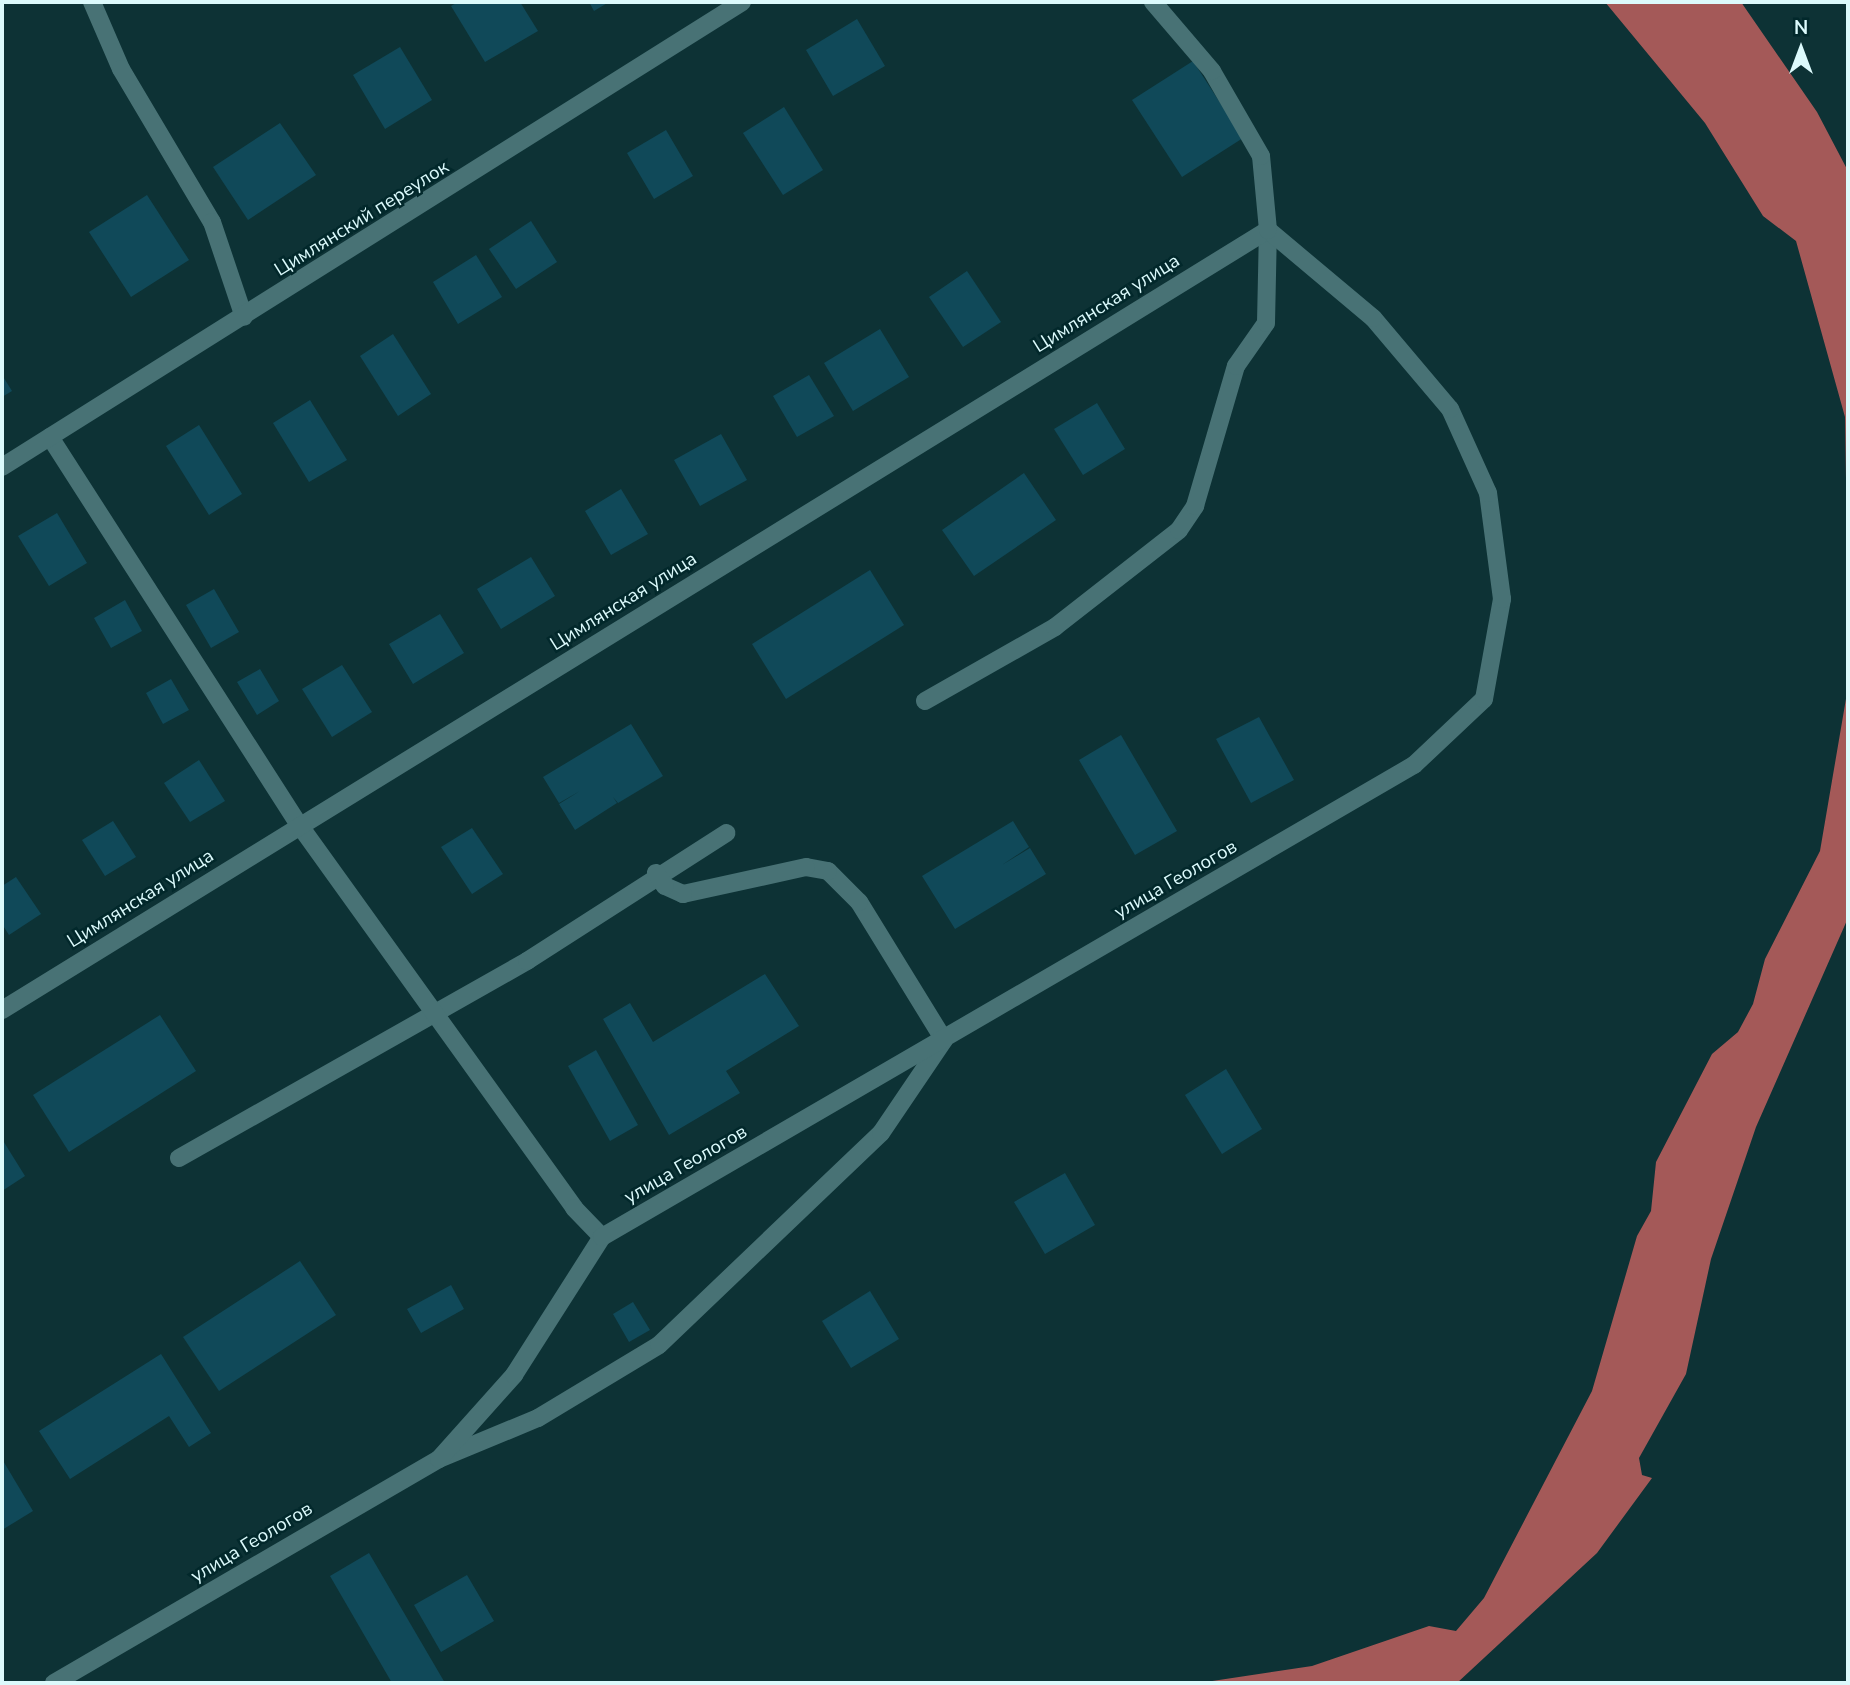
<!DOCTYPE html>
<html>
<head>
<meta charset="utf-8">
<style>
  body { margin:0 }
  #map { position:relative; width:1850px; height:1685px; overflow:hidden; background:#0d3235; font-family:"Nunito Sans",sans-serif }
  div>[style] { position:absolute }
  .water>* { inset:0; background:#a45958 }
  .building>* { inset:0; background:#104959 }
  .lane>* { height:18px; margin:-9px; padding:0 9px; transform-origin:9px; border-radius:9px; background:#487275 }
  .street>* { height:18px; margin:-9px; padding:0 9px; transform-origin:9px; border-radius:9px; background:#487275 }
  span { translate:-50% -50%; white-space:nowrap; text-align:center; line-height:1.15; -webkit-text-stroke:5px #02282b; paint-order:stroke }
  .street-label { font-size:19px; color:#dcfafc }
  .frame { position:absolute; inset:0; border:4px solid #dcfafc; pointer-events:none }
  .north { position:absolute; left:1766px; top:14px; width:70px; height:70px; -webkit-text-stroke:5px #02282b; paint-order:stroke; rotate:0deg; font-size:19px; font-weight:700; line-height:28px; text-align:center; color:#dcfafc }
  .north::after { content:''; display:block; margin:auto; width:24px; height:32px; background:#dcfafc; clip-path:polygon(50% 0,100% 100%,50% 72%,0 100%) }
</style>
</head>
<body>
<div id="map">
  <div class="water">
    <i style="clip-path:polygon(1605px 2px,1741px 2px,1817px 112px,1848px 171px,1848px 604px,1845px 417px,1796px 241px,1763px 216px,1705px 123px)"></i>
    <i style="clip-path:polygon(1848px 687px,1848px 918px,1756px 1127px,1711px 1259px,1686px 1374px,1639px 1458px,1642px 1475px,1652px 1478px,1597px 1553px,1457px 1683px,1199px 1683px,1312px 1666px,1429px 1626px,1456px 1631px,1484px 1598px,1592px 1391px,1637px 1236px,1651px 1211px,1656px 1162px,1712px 1054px,1738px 1032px,1753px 1004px,1765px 959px,1820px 851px)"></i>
  </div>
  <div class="building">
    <i style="clip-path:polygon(458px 2px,520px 2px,538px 31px,485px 62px,451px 6px)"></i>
    <i style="clip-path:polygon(589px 2px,609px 2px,594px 11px)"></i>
    <i style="clip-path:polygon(857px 19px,885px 66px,833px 96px,806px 50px)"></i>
    <i style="clip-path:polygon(400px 47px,432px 100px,385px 129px,353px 75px)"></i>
    <i style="clip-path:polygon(1193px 61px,1243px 138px,1182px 177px,1132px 100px)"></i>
    <i style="clip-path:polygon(784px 107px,823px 170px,783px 195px,743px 133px)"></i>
    <i style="clip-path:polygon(280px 123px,316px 175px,248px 220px,213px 167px)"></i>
    <i style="clip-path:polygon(666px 130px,693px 176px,654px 199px,627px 153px)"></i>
    <i style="clip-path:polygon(147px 195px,189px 260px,131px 297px,89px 232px)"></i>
    <i style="clip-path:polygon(531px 221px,557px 262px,516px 289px,489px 249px)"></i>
    <i style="clip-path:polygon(476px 255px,502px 297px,458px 324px,433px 282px)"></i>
    <i style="clip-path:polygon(967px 271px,1001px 322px,963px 347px,929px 297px)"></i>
    <i style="clip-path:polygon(880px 329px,909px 377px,853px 411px,824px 363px)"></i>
    <i style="clip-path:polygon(393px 334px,431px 394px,398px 416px,360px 356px)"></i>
    <i style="clip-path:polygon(2px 375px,12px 391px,2px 397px)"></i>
    <i style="clip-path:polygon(809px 375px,834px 416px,797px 437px,773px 396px)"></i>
    <i style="clip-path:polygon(310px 400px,347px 460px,309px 482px,273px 423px)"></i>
    <i style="clip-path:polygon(1097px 403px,1125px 449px,1083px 475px,1054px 429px)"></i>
    <i style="clip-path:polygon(199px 425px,242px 494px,209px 515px,166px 446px)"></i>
    <i style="clip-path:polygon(721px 434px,747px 480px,700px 506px,674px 460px)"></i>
    <i style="clip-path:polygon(1024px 473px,1056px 520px,974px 576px,942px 530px)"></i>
    <i style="clip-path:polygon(621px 489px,648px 534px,611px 555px,585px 511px)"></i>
    <i style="clip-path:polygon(57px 513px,87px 563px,49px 586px,18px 536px)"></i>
    <i style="clip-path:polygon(531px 557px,555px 596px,501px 629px,477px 589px)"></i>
    <i style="clip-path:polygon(870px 570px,904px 625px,786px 699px,752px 644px)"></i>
    <i style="clip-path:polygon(214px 589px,239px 632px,211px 648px,186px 605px)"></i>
    <i style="clip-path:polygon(125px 600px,142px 631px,111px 648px,94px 618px)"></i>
    <i style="clip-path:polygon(440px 614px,464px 653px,413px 684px,389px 644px)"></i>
    <i style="clip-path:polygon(342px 665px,372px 712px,332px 737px,302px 689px)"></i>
    <i style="clip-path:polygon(260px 669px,279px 701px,257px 715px,237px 682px)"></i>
    <i style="clip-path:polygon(171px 679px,189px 710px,163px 724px,146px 693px)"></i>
    <i style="clip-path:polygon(1259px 717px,1294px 780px,1251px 803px,1216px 739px)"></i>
    <i style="clip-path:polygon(631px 724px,663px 776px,618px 803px,613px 797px,617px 803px,575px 830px,559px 804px,580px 791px,559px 803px,543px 777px)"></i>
    <i style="clip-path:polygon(1121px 735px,1177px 831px,1135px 855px,1079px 760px)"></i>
    <i style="clip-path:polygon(199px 760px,225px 801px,190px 822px,164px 783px)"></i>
    <i style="clip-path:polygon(113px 821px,136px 857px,105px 876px,82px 840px)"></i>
    <i style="clip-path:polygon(1013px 821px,1029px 847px,1002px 865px,1030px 848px,1046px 874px,955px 929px,922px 876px)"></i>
    <i style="clip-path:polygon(472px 828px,503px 874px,472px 894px,441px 847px)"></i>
    <i style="clip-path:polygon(16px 877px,41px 914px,9px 935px,2px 924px,2px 886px)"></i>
    <i style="clip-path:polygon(765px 974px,799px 1026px,726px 1071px,740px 1093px,669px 1135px,603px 1019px,630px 1003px,653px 1042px)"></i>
    <i style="clip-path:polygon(160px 1015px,196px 1071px,69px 1152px,33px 1095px)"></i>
    <i style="clip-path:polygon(596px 1050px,638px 1125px,610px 1141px,568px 1066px)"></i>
    <i style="clip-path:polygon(1226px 1069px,1262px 1129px,1222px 1154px,1185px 1095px)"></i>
    <i style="clip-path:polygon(2px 1139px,25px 1176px,2px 1191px)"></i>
    <i style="clip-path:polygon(1065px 1173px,1095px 1225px,1045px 1254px,1014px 1202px)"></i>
    <i style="clip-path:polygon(300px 1261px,336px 1315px,219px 1391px,183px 1337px)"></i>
    <i style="clip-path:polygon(451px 1285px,464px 1309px,421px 1333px,407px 1309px)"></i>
    <i style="clip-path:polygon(870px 1291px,899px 1339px,851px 1368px,822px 1321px)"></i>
    <i style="clip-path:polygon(633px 1302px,650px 1330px,629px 1342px,613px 1314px)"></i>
    <i style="clip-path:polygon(161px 1354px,211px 1433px,189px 1447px,169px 1416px,70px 1479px,39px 1431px)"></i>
    <i style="clip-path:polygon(2px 1459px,33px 1511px,2px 1530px)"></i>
    <i style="clip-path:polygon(369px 1553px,445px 1683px,392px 1683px,330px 1576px)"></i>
    <i style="clip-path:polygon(467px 1575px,494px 1621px,441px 1652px,414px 1605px)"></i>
  </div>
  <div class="lane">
    <i style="left:925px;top:701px;width:150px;rotate:-29.6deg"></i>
    <i style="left:1055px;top:627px;width:157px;rotate:-38deg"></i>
    <i style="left:1179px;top:530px;width:29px;rotate:-56deg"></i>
    <i style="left:1195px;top:506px;width:146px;rotate:-73.7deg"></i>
    <i style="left:1236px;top:366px;width:52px;rotate:-55.1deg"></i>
    <i style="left:1266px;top:323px;width:93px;rotate:-88.8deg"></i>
    <i style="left:179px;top:1158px;width:400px;rotate:-29.5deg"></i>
    <i style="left:527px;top:961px;width:237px;rotate:-32.7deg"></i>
    <i style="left:439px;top:1459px;width:107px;rotate:-22.5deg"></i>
    <i style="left:538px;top:1418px;width:141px;rotate:-31.1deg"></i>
    <i style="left:659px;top:1345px;width:307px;rotate:-43.7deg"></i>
    <i style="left:881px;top:1133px;width:112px;rotate:-55.9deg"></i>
    <i style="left:944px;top:1040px;width:162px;rotate:-121.6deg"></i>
    <i style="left:859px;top:902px;width:44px;rotate:-135deg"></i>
    <i style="left:828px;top:871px;width:22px;rotate:-170deg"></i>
    <i style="left:806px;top:867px;width:126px;rotate:167.6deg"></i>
    <i style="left:683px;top:894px;width:20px;rotate:-156deg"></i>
    <i style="left:665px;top:886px;width:16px;rotate:-125deg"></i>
  </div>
  <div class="street">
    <i style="left:92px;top:2px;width:73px;rotate:66.6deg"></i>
    <i style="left:121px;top:69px;width:178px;rotate:59.3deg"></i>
    <i style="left:212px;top:222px;width:100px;rotate:71.4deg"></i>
    <i style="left:50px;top:437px;width:462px;rotate:57.3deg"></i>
    <i style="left:300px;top:826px;width:470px;rotate:54.3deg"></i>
    <i style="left:574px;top:1208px;width:40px;rotate:46deg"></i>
    <i style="left:2px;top:467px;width:874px;rotate:-32.14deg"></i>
    <i style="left:2px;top:1010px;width:1487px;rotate:-31.64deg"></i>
    <i style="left:54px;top:1683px;width:445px;rotate:-30.2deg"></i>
    <i style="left:439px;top:1459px;width:113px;rotate:-48.2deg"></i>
    <i style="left:514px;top:1375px;width:164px;rotate:-57.5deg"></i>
    <i style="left:602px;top:1237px;width:939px;rotate:-30.17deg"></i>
    <i style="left:1414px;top:765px;width:96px;rotate:-43.3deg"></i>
    <i style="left:1484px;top:699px;width:102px;rotate:-79.8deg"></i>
    <i style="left:1502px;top:599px;width:107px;rotate:-97.5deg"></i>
    <i style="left:1488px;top:493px;width:92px;rotate:-114.3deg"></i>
    <i style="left:1450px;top:409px;width:119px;rotate:-130.2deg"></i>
    <i style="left:1373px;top:318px;width:137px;rotate:-140deg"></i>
    <i style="left:1268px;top:230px;width:74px;rotate:-95.4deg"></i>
    <i style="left:1261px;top:156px;width:98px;rotate:-120deg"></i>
    <i style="left:1212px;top:71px;width:91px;rotate:-130.5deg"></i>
  </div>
  <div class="street-label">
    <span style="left:362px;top:219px;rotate:-32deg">Цимлянский переулок</span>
    <span style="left:1107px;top:304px;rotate:-32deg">Цимлянская улица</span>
    <span style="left:624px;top:602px;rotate:-32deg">Цимлянская улица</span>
    <span style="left:1176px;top:880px;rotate:-30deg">улица Геологов</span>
    <span style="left:141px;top:899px;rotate:-32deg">Цимлянская улица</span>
    <span style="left:686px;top:1165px;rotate:-30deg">улица Геологов</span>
    <span style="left:252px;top:1543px;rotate:-31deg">улица Геологов</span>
  </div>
  <div class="frame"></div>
  <div class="north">N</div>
</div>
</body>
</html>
